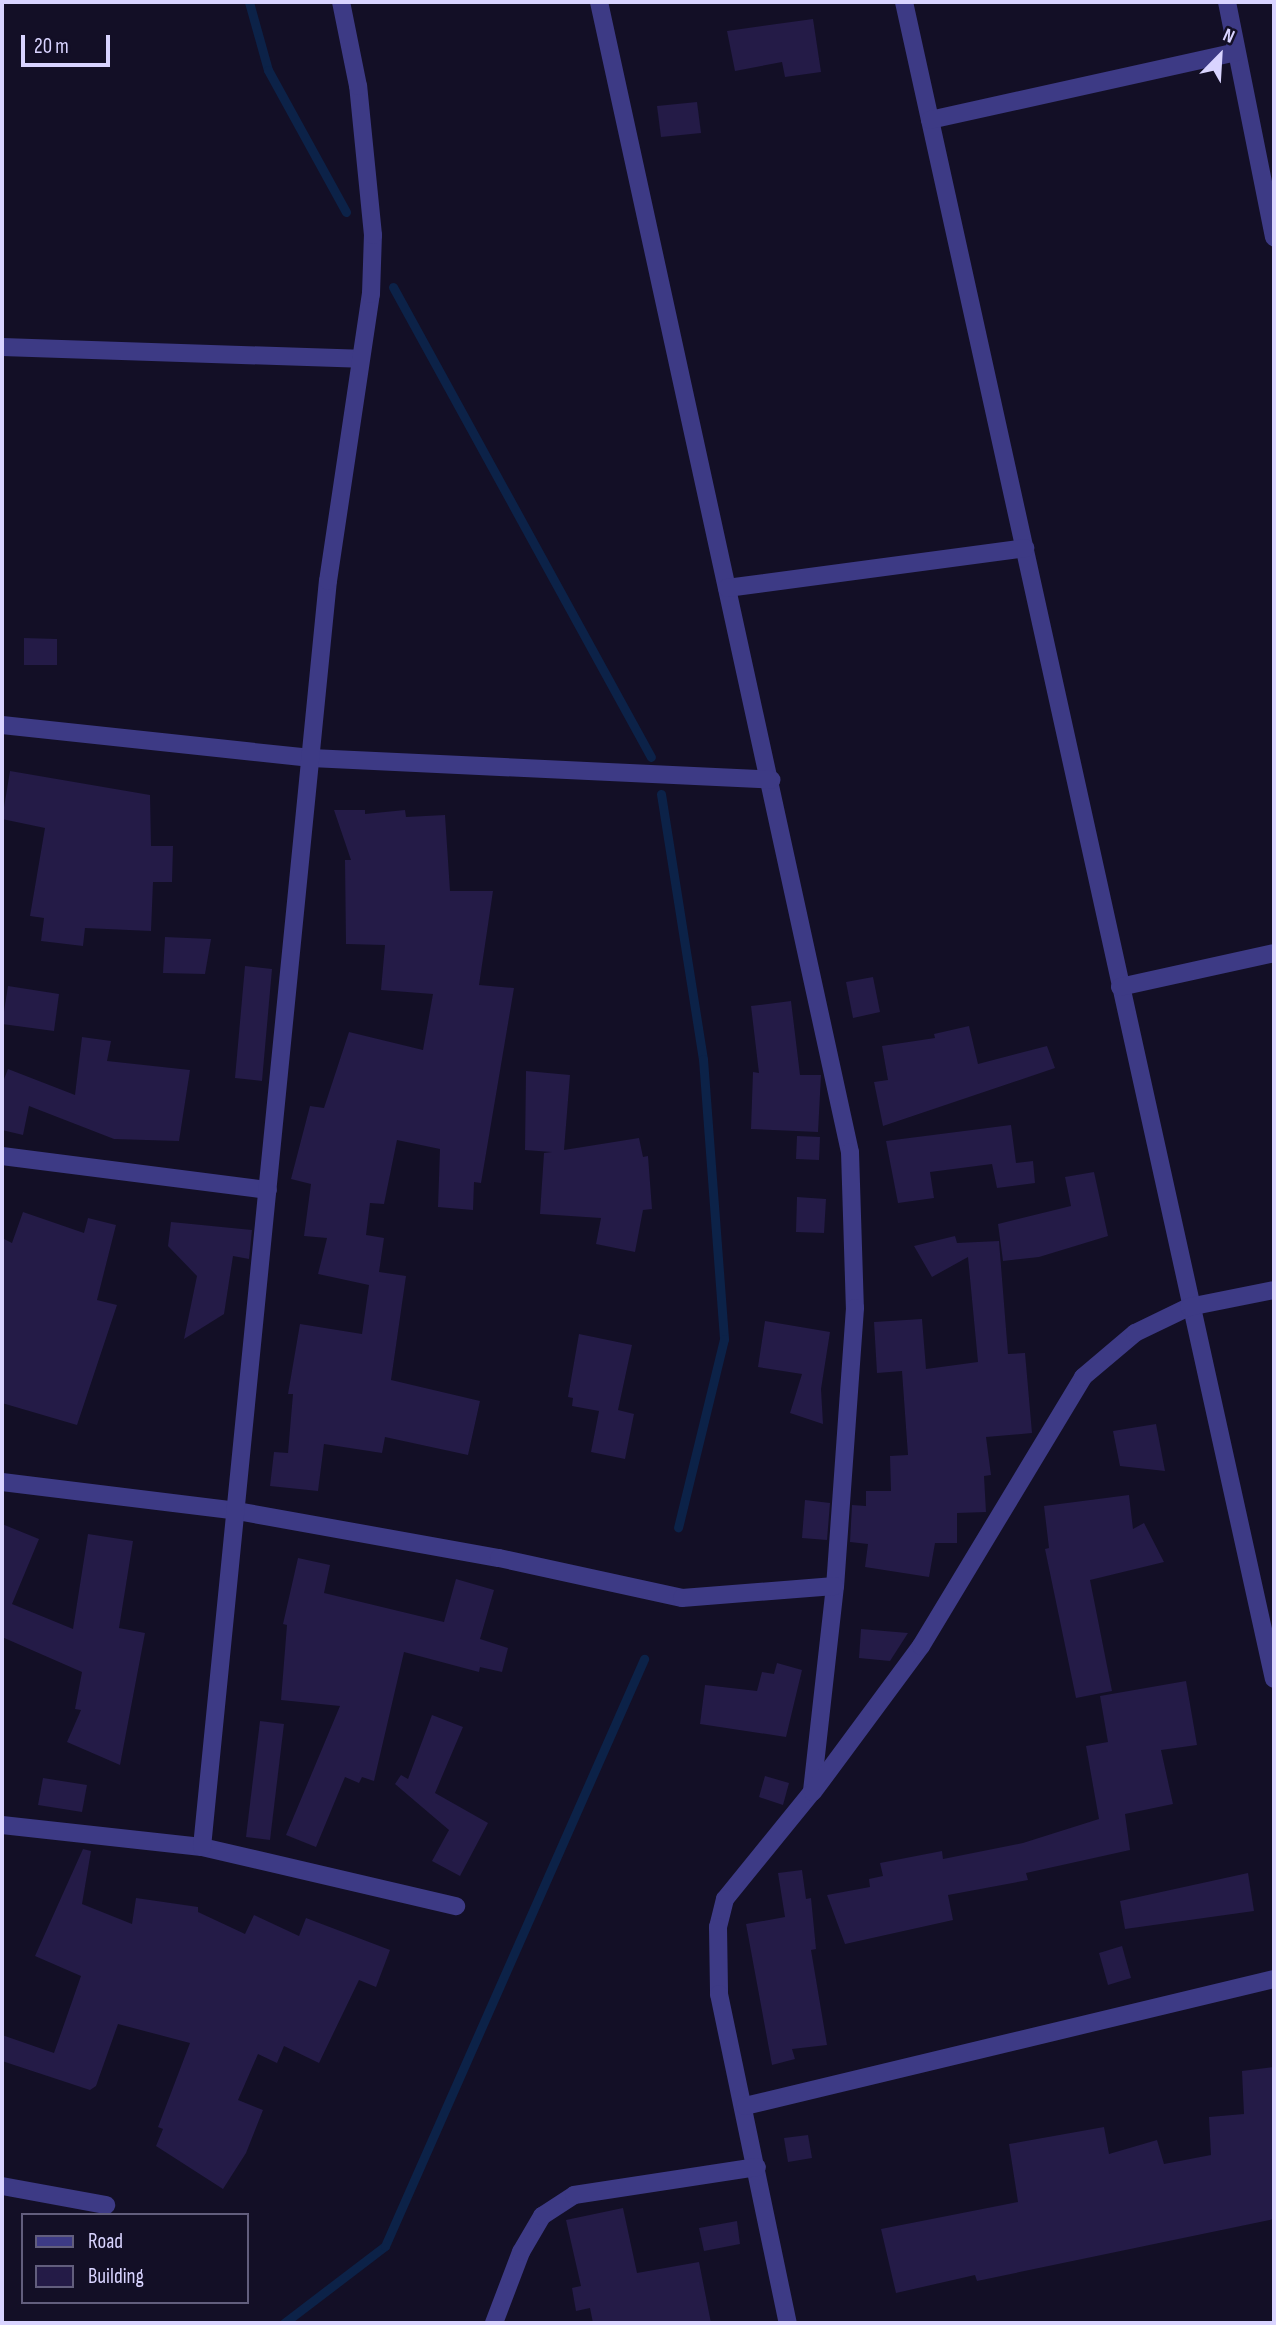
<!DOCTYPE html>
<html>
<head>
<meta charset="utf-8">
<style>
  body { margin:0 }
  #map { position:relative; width:1276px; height:2325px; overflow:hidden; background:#130f26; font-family:"Sofia Sans Condensed",sans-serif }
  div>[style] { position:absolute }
  .stream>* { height:9px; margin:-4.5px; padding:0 4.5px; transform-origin:4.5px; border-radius:4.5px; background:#0c2248 }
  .building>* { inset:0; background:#241b47 }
  .minor>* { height:18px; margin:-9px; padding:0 9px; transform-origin:9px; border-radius:9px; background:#3d3a85 }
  span { translate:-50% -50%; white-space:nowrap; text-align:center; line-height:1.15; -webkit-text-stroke:7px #130f26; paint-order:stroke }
  .frame { position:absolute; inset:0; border:4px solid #d9d4ff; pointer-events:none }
  .legend { position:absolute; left:21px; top:2213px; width:228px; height:91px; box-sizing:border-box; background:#130f26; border:2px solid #625e7d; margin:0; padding:9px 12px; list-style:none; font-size:21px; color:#d9d4ff }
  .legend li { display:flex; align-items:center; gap:14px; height:35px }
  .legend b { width:35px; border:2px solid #625e7d }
  .north { position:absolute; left:1185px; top:21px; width:70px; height:70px; -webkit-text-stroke:5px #130f26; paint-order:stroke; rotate:24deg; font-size:19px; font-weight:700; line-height:28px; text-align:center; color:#d9d4ff }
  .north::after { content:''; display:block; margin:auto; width:24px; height:32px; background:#d9d4ff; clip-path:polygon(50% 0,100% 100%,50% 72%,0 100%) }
  .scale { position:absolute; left:21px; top:35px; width:89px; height:32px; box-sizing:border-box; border:4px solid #d9d4ff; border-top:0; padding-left:9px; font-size:21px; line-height:24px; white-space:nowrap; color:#d9d4ff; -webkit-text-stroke:5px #130f26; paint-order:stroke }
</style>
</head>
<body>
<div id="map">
  <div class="stream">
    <i style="left:249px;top:2px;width:71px;rotate:74.4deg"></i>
    <i style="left:268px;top:70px;width:162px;rotate:61.2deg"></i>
    <i style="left:393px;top:287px;width:536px;rotate:61.24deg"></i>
    <i style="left:661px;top:794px;width:268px;rotate:81deg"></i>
    <i style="left:703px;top:1059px;width:281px;rotate:85.7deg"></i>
    <i style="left:724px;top:1339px;width:194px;rotate:103.7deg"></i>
    <i style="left:284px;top:2323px;width:127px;rotate:-37.3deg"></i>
    <i style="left:385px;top:2246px;width:642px;rotate:-66.19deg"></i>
  </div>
  <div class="building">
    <i style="clip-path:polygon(813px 19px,821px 72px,785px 77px,782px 62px,735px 71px,727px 31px)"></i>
    <i style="clip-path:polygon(697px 102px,701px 133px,661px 137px,657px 106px)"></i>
    <i style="clip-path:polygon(24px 638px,57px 639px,57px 665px,24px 665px)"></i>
    <i style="clip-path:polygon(10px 771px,150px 795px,151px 846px,173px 846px,172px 882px,153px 882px,151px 931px,85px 928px,83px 946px,41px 941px,44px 918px,30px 916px,45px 828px,2px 819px)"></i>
    <i style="clip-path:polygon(334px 810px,365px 810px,365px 814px,405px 810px,406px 817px,445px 815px,450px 891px,493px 891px,479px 985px,514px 988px,481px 1183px,474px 1182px,473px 1210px,438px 1207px,440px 1149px,397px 1140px,384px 1204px,370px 1203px,366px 1235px,384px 1238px,379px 1272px,406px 1276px,391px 1380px,480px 1401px,468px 1455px,385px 1437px,382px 1453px,324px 1444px,318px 1491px,270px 1486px,274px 1452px,288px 1453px,293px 1394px,288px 1394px,300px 1324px,362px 1334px,369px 1285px,318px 1274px,327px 1238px,304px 1236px,311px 1184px,291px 1179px,310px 1106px,324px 1108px,349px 1032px,423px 1050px,433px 994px,381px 990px,385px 945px,346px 944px,345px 860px,351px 860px)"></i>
    <i style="clip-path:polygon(165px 937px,211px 939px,205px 974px,163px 973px)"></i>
    <i style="clip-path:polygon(245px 966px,272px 969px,262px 1081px,235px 1078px)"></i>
    <i style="clip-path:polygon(873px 977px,880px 1012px,853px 1018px,846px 982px)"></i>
    <i style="clip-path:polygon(8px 986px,59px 994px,54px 1031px,2px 1024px)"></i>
    <i style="clip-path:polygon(791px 1001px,800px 1075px,821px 1075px,818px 1132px,751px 1129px,753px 1072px,759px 1073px,751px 1006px)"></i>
    <i style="clip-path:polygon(969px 1026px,978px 1064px,1047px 1046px,1055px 1068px,883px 1126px,874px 1082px,888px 1080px,882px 1046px,935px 1038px,934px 1034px)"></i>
    <i style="clip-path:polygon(82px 1037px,111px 1041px,107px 1061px,190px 1070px,179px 1141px,114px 1139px,29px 1106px,23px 1135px,2px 1130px,2px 1084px,8px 1069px,75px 1095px)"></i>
    <i style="clip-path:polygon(526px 1071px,570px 1075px,564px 1150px,639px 1138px,643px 1157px,648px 1156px,652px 1209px,643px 1210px,635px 1252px,596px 1244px,601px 1218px,540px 1214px,544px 1153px,552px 1152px,525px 1150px)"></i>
    <i style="clip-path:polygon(1011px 1125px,1016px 1163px,1033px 1161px,1035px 1183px,997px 1188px,992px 1164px,930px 1172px,934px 1198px,898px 1203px,886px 1141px)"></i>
    <i style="clip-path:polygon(797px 1136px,820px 1137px,819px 1160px,796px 1159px)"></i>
    <i style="clip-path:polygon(1094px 1172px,1108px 1236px,1039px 1257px,1003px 1261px,998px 1224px,1071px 1206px,1065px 1177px)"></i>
    <i style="clip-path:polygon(797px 1197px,826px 1199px,824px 1233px,796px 1232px)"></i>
    <i style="clip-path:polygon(23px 1212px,84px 1233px,88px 1218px,116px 1225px,97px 1300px,117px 1305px,77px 1425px,2px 1403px,2px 1238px,12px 1243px)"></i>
    <i style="clip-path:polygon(171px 1222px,252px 1230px,249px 1259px,233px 1256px,224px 1314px,184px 1339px,197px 1276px,168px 1246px)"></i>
    <i style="clip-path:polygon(955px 1236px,957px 1243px,999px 1241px,1008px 1354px,1025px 1353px,1032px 1433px,986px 1437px,991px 1475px,984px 1476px,986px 1512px,957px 1513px,957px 1543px,935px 1543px,929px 1577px,865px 1567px,868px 1544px,850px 1542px,852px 1505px,866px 1506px,866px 1491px,891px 1491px,890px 1456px,908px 1455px,902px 1371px,877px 1373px,874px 1322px,922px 1319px,926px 1369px,978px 1362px,968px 1257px,932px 1277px,914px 1246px)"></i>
    <i style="clip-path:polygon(765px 1321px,830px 1332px,821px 1389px,823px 1424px,790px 1413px,802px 1374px,758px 1367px)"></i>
    <i style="clip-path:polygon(579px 1334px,632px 1345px,618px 1410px,634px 1414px,625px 1459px,591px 1452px,599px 1411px,572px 1406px,573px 1398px,568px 1397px)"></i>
    <i style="clip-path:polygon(1156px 1424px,1165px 1471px,1120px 1466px,1113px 1431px)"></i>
    <i style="clip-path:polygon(1129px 1495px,1133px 1529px,1144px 1523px,1164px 1562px,1090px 1580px,1112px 1691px,1076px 1698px,1045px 1549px,1049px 1548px,1044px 1506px)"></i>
    <i style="clip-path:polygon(805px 1500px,830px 1503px,827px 1540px,802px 1538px)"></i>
    <i style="clip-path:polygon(2px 1524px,39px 1539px,12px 1604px,73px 1629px,88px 1534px,133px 1541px,119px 1628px,145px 1633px,120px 1765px,67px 1742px,81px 1710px,75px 1709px,82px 1672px,2px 1637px)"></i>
    <i style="clip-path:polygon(298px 1558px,330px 1565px,324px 1593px,444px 1622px,456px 1579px,494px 1590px,480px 1639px,508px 1648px,502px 1672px,480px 1667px,479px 1672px,404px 1652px,374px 1781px,362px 1777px,359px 1783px,345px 1777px,316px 1847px,286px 1835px,340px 1706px,281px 1700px,287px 1625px,283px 1624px)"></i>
    <i style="clip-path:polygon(861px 1629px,908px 1633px,890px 1661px,859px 1658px)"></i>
    <i style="clip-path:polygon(777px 1663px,802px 1670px,786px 1737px,700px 1724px,705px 1685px,757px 1691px,762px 1672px,774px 1674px)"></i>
    <i style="clip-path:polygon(1186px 1681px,1197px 1745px,1161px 1750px,1173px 1804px,1125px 1814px,1130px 1850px,1026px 1873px,1028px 1880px,948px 1895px,953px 1920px,845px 1944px,827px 1895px,870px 1887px,869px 1879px,883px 1876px,880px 1863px,942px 1851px,943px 1859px,1023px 1843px,1099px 1819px,1086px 1746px,1108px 1742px,1100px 1696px)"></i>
    <i style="clip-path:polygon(432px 1715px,463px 1727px,435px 1793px,488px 1823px,460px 1876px,432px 1861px,449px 1830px,395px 1784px,401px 1775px,408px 1779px)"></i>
    <i style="clip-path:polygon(260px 1721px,284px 1724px,270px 1840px,246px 1837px)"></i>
    <i style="clip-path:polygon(765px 1776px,789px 1783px,783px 1805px,759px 1797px)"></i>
    <i style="clip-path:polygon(43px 1778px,87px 1785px,82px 1812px,38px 1805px)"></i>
    <i style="clip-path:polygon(83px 1849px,91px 1851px,82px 1904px,132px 1924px,136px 1898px,198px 1907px,198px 1912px,245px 1934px,254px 1915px,299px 1936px,306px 1918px,390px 1950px,376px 1987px,359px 1980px,319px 2063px,284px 2046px,277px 2063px,258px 2054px,238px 2100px,263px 2110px,246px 2153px,223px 2189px,156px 2146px,163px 2129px,158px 2127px,190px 2043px,118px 2024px,96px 2086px,90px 2090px,2px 2061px,2px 2035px,54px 2053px,81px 1976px,35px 1956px)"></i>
    <i style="clip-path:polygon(802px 1870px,806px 1899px,811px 1898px,816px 1949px,811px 1950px,827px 2045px,792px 2049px,795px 2059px,772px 2065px,746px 1924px,785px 1917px,778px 1873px)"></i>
    <i style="clip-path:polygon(1248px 1873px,1254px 1911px,1125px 1929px,1120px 1901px)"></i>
    <i style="clip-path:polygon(1122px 1946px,1131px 1978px,1108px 1985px,1099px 1953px)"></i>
    <i style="clip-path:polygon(1274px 2067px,1274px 2219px,977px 2281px,975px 2275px,896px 2293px,881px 2229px,1018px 2202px,1009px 2144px,1104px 2127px,1109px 2154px,1157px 2140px,1164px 2164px,1211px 2155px,1209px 2117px,1244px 2114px,1242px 2071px)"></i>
    <i style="clip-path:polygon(808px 2135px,812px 2158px,788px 2162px,784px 2138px)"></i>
    <i style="clip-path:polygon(623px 2208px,637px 2273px,699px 2262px,711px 2323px,593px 2323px,590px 2308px,576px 2311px,572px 2288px,581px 2286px,566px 2220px)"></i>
    <i style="clip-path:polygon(737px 2221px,740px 2244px,704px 2251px,699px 2228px)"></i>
  </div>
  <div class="minor">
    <i style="left:599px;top:2px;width:1177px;rotate:77.69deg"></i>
    <i style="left:850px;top:1152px;width:156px;rotate:88.2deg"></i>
    <i style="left:855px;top:1308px;width:279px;rotate:94.1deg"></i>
    <i style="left:835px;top:1586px;width:207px;rotate:96.4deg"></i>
    <i style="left:812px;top:1792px;width:138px;rotate:129.1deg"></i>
    <i style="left:725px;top:1899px;width:29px;rotate:104deg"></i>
    <i style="left:718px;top:1927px;width:67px;rotate:89.1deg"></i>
    <i style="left:719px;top:1994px;width:336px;rotate:78.2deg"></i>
    <i style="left:904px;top:2px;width:1717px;rotate:77.56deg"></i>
    <i style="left:1227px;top:2px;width:240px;rotate:78.7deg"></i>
    <i style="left:930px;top:120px;width:313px;rotate:-12.5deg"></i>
    <i style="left:2px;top:347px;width:358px;rotate:1.9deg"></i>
    <i style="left:727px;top:588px;width:301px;rotate:-7.6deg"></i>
    <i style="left:2px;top:725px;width:311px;rotate:6.1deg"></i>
    <i style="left:311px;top:758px;width:461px;rotate:2.7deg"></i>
    <i style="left:1120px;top:987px;width:158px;rotate:-12.4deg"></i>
    <i style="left:2px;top:1156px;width:268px;rotate:7.3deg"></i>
    <i style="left:2px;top:1482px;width:237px;rotate:7deg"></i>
    <i style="left:237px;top:1511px;width:266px;rotate:10.2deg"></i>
    <i style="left:499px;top:1558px;width:187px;rotate:12.3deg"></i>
    <i style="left:682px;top:1598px;width:153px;rotate:-4.5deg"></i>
    <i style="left:813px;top:1792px;width:182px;rotate:-53.5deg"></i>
    <i style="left:921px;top:1646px;width:314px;rotate:-58.9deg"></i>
    <i style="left:1083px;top:1377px;width:68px;rotate:-40.2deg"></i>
    <i style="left:1135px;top:1333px;width:60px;rotate:-25.7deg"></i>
    <i style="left:1189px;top:1307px;width:87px;rotate:-11.3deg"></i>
    <i style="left:2px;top:1825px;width:201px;rotate:6.3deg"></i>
    <i style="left:202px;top:1847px;width:261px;rotate:13.1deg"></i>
    <i style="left:202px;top:1847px;width:1272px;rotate:-84.32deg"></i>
    <i style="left:328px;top:581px;width:290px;rotate:-81.5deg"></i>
    <i style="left:371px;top:294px;width:59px;rotate:-88.1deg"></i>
    <i style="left:373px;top:235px;width:150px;rotate:-95.7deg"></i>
    <i style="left:358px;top:86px;width:86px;rotate:-101.4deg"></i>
    <i style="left:745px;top:2106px;width:544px;rotate:-13.5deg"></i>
    <i style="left:2px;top:2186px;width:106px;rotate:10.4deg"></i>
    <i style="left:494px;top:2323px;width:76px;rotate:-69.2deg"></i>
    <i style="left:521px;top:2252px;width:42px;rotate:-59.7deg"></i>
    <i style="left:542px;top:2216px;width:38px;rotate:-33deg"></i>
    <i style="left:574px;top:2195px;width:185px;rotate:-8.7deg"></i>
  </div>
  <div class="frame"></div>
  <ul class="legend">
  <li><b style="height:9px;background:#3d3a85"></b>Road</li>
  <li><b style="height:19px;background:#241b47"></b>Building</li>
  </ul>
  <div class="north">N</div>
  <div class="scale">20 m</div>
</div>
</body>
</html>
